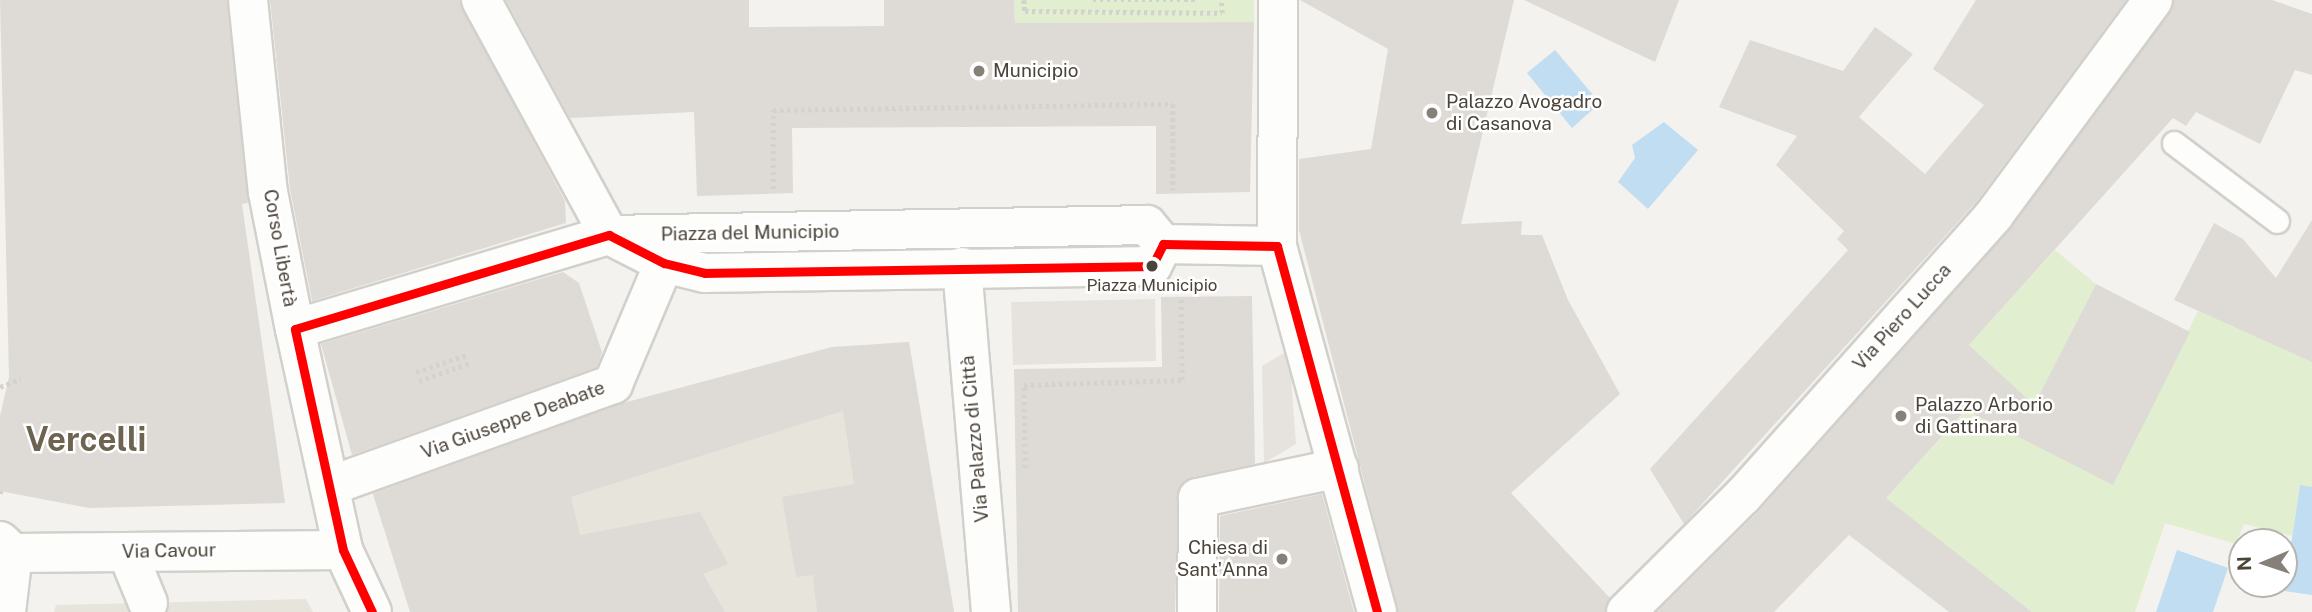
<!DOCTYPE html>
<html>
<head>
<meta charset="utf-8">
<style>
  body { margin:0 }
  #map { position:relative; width:2312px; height:612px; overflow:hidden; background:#f4f2ee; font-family:"Public Sans",sans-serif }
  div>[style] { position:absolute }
  .residential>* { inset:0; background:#e7e4dc }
  .green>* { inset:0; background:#e1eecf }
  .parking>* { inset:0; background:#e6e3df }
  .water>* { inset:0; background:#c0ddf1 }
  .building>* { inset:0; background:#dedbd6 }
  .path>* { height:4.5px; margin-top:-2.25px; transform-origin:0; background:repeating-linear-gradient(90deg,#d3d2cc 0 3.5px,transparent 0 7px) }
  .roads { filter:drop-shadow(2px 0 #d2d0cb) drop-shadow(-2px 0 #d2d0cb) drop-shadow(0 2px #d2d0cb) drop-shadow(0 -2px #d2d0cb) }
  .lane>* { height:23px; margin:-11.5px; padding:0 11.5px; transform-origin:11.5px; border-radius:11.5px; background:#fdfdfc }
  .street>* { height:38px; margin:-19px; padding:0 19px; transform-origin:19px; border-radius:19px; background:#fdfdfc }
  .bus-1>* { height:9px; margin:-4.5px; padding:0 4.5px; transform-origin:4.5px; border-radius:4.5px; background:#f00 }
  .dots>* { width:19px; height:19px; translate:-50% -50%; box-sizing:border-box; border:4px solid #fff; border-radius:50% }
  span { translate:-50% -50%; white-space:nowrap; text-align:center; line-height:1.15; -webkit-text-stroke:5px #fff; paint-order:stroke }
  .bus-label { font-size:17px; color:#4b4439 }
  .poi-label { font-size:19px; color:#4b4439 }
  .left { translate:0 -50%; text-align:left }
  .right { translate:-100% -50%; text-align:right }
  .street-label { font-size:19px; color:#4b4439 }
  .town-label { font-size:33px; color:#6e6250; font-weight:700 }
  .north { position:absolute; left:2228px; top:528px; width:70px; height:70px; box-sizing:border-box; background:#fff; border:2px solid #b7b4b0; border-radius:50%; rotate:268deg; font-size:19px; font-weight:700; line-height:28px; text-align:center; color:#4b4439 }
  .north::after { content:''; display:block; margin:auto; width:24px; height:32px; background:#868178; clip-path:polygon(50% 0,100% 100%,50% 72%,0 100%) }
</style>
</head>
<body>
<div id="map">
  <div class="residential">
    <i style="clip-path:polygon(909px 342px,954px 612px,411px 612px,370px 485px,543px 425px,832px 348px)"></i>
    <i style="clip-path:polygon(306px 599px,313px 612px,54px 612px,56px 605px)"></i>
  </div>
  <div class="green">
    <i style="clip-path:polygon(1014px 0,1254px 0,1254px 22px,1015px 23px)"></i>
    <i style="clip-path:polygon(2055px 250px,2096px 284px,2018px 436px,2113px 484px,2198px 311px,2299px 356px,2312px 355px,2312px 487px,2300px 485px,2292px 536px,2244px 524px,2236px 544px,2165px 523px,2135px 612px,2032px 612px,1885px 499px,2000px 374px,1969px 345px)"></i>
  </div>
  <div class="parking">
    <i style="clip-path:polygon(1155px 299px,1156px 361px,1013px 365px,1011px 302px)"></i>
    <i style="clip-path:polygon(1289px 350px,1296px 444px,1264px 463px,1262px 366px)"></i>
  </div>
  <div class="water">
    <i style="clip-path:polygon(1555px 50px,1600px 103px,1572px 128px,1527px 73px)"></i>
    <i style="clip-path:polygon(1664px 122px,1698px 150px,1648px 209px,1618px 182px,1635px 158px,1632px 145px)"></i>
    <i style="clip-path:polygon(2300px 485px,2312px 487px,2312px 595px,2284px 591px)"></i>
    <i style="clip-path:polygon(2177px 550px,2228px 568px,2213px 612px,2156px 612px)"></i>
  </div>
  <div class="building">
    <i style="clip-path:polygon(0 0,227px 0,248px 203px,242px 204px,285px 503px,89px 508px,0 491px,0 416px,9px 377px)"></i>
    <i style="clip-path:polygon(270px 0,459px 0,565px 201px,566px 223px,312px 301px,290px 189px)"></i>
    <i style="clip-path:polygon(506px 0,749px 0,749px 27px,884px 26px,884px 0,1014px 0,1015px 23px,1254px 22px,1250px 192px,1156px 194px,1156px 126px,963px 127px,792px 128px,793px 193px,697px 196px,694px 112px,570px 118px)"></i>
    <i style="clip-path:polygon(1300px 0,1514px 0,1461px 224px,1522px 221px,1521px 235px,1542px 235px,1568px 300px,1620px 394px,1511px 493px,1610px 598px,1605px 612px,1398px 612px,1299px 230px,1299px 159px,1371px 149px,1388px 49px)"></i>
    <i style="clip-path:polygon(1524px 0,1679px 0,1655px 62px)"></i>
    <i style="clip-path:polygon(1976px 0,2126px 0,1977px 201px,1684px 524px,1650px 469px,1848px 250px,1837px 239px,1844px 231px,1776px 165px,1797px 136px,1719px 107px,1750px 40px,1843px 71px,1875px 27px,1913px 54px,1859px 117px,1925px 174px,1984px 105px,1933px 69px)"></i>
    <i style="clip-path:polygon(2174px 0,2272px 0,2312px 14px,2312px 75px,2295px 70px,2260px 144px,2196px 112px,2186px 126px,2173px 118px,1969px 345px,2034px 405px,2096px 284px,2190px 332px,2113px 485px,1966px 410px,1886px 498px,2032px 612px,1949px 612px,1849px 535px,1774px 612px,1657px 612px,1759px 511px,2010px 229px)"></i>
    <i style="clip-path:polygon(2312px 220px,2312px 362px,2174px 300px,2214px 223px,2243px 239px,2276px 278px)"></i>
    <i style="clip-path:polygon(563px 272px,579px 283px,602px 352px,597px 367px,352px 455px,321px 344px)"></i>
    <i style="clip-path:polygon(1252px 296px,1255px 464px,1193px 477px,1179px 488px,1175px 612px,1018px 612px,1014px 369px,1162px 367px,1161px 297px)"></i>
    <i style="clip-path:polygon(909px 342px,954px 612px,817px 612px,813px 575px,796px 577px,782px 497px,854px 484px,843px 411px,571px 497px,580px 535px,700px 512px,728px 564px,703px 574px,725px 612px,410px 612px,373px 494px,623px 403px,832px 347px)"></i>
    <i style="clip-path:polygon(1322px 494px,1354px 612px,1219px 612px,1220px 516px)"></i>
  </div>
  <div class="path">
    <i style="left:1024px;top:0;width:11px;rotate:85deg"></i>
    <i style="left:1025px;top:11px;width:197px;rotate:0.6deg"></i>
    <i style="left:1222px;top:13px;width:13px;rotate:-94deg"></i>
    <i style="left:1093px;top:0;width:104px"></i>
    <i style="left:773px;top:189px;width:79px;rotate:-90deg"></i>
    <i style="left:773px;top:110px;width:400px;rotate:-0.9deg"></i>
    <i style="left:1173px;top:104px;width:86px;rotate:90deg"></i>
    <i style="left:416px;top:372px;width:54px;rotate:-18.4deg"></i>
    <i style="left:419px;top:381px;width:54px;rotate:-19.4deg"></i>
    <i style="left:0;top:387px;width:22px;rotate:-22deg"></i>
    <i style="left:1025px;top:468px;width:83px;rotate:-90.7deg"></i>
    <i style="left:1024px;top:385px;width:158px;rotate:-1.8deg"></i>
    <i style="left:1182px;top:380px;width:82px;rotate:-90.7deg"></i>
    <i style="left:0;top:494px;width:6px;rotate:-81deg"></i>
  </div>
  <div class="roads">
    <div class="lane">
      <i style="left:2174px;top:143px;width:129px;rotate:37.1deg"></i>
    </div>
    <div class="street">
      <i style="left:248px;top:0;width:193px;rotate:84.1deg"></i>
      <i style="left:268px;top:192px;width:140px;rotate:78.9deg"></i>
      <i style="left:295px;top:329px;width:226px;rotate:77.7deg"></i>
      <i style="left:343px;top:550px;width:68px;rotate:64.9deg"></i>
      <i style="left:481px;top:0;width:268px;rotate:61.4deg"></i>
      <i style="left:1278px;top:0;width:246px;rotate:90.2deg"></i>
      <i style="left:1277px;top:246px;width:379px;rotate:74.7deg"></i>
      <i style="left:615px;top:238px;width:55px;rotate:27deg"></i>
      <i style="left:664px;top:263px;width:42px;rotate:13.7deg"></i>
      <i style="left:705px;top:273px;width:447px;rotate:-0.9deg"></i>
      <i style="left:1152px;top:266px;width:25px;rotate:-63deg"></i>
      <i style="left:1163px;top:244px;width:114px;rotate:1deg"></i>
      <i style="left:962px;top:267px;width:346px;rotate:85.2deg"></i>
      <i style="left:295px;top:329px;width:328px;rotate:-16.7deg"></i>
      <i style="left:609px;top:235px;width:538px;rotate:-1.06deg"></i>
      <i style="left:1147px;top:225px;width:25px;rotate:50deg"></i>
      <i style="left:330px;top:486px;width:301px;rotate:-19.8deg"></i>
      <i style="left:613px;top:384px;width:131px;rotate:-67.1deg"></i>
      <i style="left:0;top:541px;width:18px;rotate:43deg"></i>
      <i style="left:13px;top:553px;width:330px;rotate:-0.5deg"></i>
      <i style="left:127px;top:552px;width:55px;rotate:67.6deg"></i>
      <i style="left:6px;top:612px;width:59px;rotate:-83.2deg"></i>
      <i style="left:1197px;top:612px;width:114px;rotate:-89.5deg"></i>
      <i style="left:1198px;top:498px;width:144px;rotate:-12deg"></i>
      <i style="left:1626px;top:612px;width:165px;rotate:-44.8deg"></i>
      <i style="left:1743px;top:496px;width:377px;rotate:-48.2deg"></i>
      <i style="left:1994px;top:215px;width:267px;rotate:-53.5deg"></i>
    </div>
  </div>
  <div class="bus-1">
    <i style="left:372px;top:612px;width:68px;rotate:-115.1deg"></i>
    <i style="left:343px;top:550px;width:226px;rotate:-102.3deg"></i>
    <i style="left:295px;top:329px;width:328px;rotate:-16.7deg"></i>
    <i style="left:609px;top:235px;width:62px;rotate:27deg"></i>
    <i style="left:664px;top:263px;width:42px;rotate:13.7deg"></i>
    <i style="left:705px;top:273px;width:447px;rotate:-0.9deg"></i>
    <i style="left:1152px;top:266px;width:25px;rotate:-63deg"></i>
    <i style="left:1163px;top:244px;width:114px;rotate:1deg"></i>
    <i style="left:1277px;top:246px;width:379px;rotate:74.7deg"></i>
  </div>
  <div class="dots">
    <i style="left:979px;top:71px;background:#868178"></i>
    <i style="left:1432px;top:113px;background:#868178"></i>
    <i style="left:1152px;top:266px;background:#4b4439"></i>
    <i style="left:1901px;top:416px;background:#868178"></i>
    <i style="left:1282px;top:559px;background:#868178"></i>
  </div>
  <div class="bus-label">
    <span style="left:1152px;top:286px">Piazza Municipio</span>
  </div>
  <div class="poi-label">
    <span class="left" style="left:993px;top:71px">Municipio</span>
    <span class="left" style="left:1446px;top:113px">Palazzo Avogadro<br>di Casanova</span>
    <span class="left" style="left:1915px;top:416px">Palazzo Arborio<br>di Gattinara</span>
    <span class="right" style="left:1268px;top:559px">Chiesa di<br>Sant'Anna</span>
  </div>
  <div class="street-label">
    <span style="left:750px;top:233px;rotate:-1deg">Piazza del Municipio</span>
    <span style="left:280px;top:248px;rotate:80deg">Corso Libertà</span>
    <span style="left:1902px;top:317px;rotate:-48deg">Via Piero Lucca</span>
    <span style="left:513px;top:420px;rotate:-20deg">Via Giuseppe Deabate</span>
    <span style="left:975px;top:439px;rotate:-95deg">Via Palazzo di Città</span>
    <span style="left:169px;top:551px;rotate:-1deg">Via Cavour</span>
  </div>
  <div class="town-label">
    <span style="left:86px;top:440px">Vercelli</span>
  </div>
  <div class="north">N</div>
</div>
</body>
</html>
